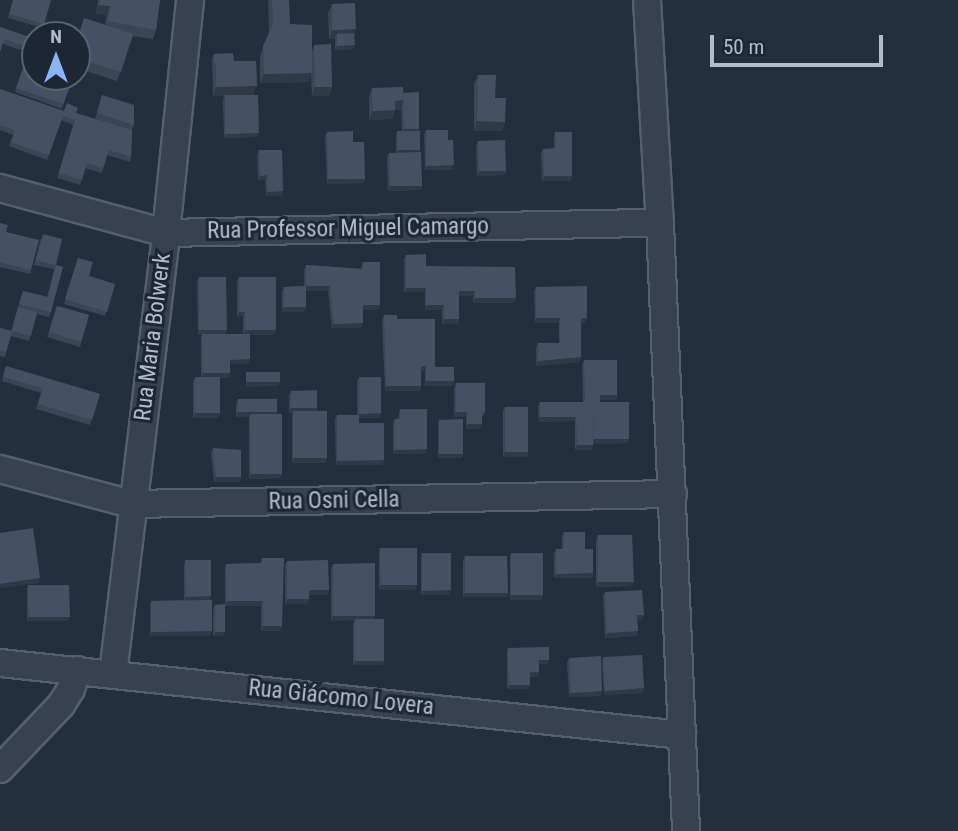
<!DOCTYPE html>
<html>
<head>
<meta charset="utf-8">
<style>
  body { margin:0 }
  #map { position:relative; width:958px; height:831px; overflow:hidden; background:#242f3e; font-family:"Roboto Condensed",sans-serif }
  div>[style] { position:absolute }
  .roads { filter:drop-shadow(2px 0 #565f6c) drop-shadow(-2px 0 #565f6c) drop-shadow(0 2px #565f6c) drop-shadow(0 -2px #565f6c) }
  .minor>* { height:26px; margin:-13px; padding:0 13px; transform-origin:13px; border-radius:13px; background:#38414e }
  .wall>* { inset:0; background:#3b4654 }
  .shaded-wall>* { inset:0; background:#303945 }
  .building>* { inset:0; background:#455162 }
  span { translate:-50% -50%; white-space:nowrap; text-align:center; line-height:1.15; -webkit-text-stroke:6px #1d2633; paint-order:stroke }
  .street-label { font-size:23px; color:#b4bcc9 }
  .north { position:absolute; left:21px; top:21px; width:70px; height:70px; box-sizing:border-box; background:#1d2633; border:2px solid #59626f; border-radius:50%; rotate:0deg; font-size:19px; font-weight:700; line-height:28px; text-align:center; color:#b4bcc9 }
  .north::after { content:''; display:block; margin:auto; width:24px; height:32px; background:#8ab4f8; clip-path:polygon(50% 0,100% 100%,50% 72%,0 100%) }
  .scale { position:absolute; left:710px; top:35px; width:173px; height:32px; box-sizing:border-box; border:4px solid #b4bcc9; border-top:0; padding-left:9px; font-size:21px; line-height:24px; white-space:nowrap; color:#b4bcc9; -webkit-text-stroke:5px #1d2633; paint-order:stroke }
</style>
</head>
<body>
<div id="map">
  <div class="roads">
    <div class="minor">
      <i style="left:647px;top:0;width:223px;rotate:86.7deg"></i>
      <i style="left:660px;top:223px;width:609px;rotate:87.55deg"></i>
      <i style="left:0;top:188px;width:172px;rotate:15.2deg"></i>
      <i style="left:166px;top:233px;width:494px;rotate:-1.2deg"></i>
      <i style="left:0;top:469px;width:137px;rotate:14.9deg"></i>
      <i style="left:132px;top:504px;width:541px;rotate:-1.06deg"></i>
      <i style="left:0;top:663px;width:686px;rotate:6.03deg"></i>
      <i style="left:113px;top:674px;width:444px;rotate:-83.1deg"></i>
      <i style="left:166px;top:233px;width:234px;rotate:-84.1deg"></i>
      <i style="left:0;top:769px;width:88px;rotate:-46.4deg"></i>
      <i style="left:61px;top:705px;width:19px;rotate:-58deg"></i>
      <i style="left:71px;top:689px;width:20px;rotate:-72deg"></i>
    </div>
  </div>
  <div class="wall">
    <i style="clip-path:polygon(13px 0,51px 0,43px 28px,8px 18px)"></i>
    <i style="clip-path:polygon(98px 0,160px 0,156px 30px,153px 39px,133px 36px,117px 81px,77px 68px,77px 39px,105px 25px,107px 15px,96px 14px)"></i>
    <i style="clip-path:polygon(268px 0,289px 0,290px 24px,312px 51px,314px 45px,332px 87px,329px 96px,312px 96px,311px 74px,308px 82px,260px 83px,260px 56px,269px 32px)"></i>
    <i style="clip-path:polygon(332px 4px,353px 49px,335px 50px,335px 39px,329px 39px,328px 13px)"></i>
    <i style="clip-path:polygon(0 27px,35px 39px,35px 77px,73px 77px,62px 109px,15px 92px,29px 53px,3px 44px)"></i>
    <i style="clip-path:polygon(214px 54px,234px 61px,254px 95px,257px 137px,224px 138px,223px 100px,224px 96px,213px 96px,212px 58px)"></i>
    <i style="clip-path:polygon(478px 75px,495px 98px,505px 122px,502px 131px,474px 131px,474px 84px)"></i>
    <i style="clip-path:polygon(372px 88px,403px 93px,419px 131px,422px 186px,421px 190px,388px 191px,387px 158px,389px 153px,396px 153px,396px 136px,397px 131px,402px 131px,401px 107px,400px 110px,395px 110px,392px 119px,369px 120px,369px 97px)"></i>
    <i style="clip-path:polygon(0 89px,64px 111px,95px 119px,102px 95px,134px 125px,132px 130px,131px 157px,130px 162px,107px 155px,102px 173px,85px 168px,80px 185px,57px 178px,73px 125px,61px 120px,47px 160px,9px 146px,13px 135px,0 130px)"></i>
    <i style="clip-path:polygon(426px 130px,454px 165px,452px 170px,425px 170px,424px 135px)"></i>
    <i style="clip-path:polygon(327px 132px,353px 142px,365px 179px,363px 183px,327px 184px,325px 136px)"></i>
    <i style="clip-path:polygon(555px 132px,571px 181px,542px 181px,541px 153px,543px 149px,554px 149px,554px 137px)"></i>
    <i style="clip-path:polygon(478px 141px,506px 171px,504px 175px,477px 176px,476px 146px)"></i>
    <i style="clip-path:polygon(259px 150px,283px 191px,281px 196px,266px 196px,265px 180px,258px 180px,257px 155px)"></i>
    <i style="clip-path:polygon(0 223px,31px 270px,30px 274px,0 267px)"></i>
    <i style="clip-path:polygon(41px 238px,56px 265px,51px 312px,49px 317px,37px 314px,29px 341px,11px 336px,5px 357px,0 356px,0 328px,11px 331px,23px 291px,47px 297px,54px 269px,34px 265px)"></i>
    <i style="clip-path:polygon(406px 255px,426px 266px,516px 298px,514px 303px,473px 303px,473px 296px,459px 296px,459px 319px,458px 324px,442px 324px,442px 310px,425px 310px,425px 292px,404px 292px,404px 259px)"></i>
    <i style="clip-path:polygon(78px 258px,89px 276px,115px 284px,105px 316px,64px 304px)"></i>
    <i style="clip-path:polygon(363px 262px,380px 305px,378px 310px,363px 310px,361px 328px,332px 328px,328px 291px,306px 291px,306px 307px,304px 312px,282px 312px,282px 291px,284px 287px,304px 286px,304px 270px,306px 265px,361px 269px)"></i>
    <i style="clip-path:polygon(199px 277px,225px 334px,243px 334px,243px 316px,237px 316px,237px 282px,239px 277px,276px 330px,274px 335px,250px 335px,250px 359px,248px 364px,230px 364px,230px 373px,228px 378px,220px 378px,218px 418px,193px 418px,193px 382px,195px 377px,201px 377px,201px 339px,202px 335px,198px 335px,197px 282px)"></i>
    <i style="clip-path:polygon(536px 287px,587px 318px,585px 323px,581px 323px,580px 362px,536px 366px,536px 348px,538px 343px,559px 343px,559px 323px,535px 323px,534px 291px)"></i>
    <i style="clip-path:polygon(57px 306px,89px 315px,80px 347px,47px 337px)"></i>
    <i style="clip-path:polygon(384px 315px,397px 319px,435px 367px,453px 386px,425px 386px,425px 371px,421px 371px,421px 386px,420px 391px,385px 391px,382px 320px)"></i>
    <i style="clip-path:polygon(584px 360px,617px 395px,616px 400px,600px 400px,600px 402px,628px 443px,593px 444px,591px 450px,575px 450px,575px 421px,539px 422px,538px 407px,540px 402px,583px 402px,582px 365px)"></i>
    <i style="clip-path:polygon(6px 366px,100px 394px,90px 425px,36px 409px,41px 393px,2px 381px)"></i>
    <i style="clip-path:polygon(359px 377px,381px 413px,379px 418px,359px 418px,359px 423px,384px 460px,382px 465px,336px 465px,335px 419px,337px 415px,357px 415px,357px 382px)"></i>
    <i style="clip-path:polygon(456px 383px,485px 412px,483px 417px,482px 417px,482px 424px,480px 429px,466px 429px,466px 417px,454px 417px,454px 388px)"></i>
    <i style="clip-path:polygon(291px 391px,317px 408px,316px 411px,327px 458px,326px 463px,292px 463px,292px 416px,293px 413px,289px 413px,289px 395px)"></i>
    <i style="clip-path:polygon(238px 399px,277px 412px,280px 478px,249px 479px,249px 417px,236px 417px,236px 404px)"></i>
    <i style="clip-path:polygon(505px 407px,528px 452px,527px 457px,503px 457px,503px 411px)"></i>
    <i style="clip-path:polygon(400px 409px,425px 454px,393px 454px,393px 423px,395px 419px,398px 419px)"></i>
    <i style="clip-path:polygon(439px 420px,463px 454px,462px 458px,438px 458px,438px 424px)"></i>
    <i style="clip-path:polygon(213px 448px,240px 482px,214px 482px,211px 453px)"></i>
    <i style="clip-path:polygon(564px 532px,585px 549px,593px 573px,592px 578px,554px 578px,554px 554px,556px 549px,562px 549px,562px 536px)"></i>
    <i style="clip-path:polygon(598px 535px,632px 586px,596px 587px,596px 540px)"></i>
    <i style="clip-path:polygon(380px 548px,417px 585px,415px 590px,379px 590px,379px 553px)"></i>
    <i style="clip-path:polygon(422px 553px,450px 595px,421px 595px,421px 557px)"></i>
    <i style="clip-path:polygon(511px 553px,543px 595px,541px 600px,510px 600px,510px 558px)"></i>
    <i style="clip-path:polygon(465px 556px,508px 593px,506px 597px,463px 597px,463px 561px)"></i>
    <i style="clip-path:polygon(262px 558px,282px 626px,280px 631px,261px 631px,261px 606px,225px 606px,225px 568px,226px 564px,260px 563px)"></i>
    <i style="clip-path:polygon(185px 560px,210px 600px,210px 636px,150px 636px,150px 605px,151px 601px,184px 600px,184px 565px)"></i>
    <i style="clip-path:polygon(287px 561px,329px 590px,327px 595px,309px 595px,307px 604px,285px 604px,285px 565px)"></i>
    <i style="clip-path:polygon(333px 564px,374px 619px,384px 661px,382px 665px,353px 665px,353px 624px,354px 620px,331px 621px,331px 568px)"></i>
    <i style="clip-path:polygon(28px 585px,70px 617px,68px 621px,27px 621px,27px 590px)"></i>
    <i style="clip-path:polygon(605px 592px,644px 615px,642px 619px,637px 620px,638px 631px,636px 636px,605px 638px,603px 596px)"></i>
    <i style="clip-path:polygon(215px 605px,225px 632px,223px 636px,213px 636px,213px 609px)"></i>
    <i style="clip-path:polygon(508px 648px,549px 660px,547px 664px,539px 664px,539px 672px,538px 677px,530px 677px,530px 685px,529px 689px,507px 689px,507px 652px)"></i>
    <i style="clip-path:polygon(603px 657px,642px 693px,604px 695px,602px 662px)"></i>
    <i style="clip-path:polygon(569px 658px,601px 696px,569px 697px,567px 663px)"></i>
  </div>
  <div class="shaded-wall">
    <i style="clip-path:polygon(99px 5px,110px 6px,107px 15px,96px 14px)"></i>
    <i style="clip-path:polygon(356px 29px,353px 38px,337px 34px,335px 39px,329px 39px,332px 30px)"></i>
    <i style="clip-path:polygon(355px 45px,353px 49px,335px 50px,337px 46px)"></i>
    <i style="clip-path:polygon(312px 73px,308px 82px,260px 83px,264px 74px)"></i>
    <i style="clip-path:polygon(257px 86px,253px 95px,213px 96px,216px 87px)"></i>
    <i style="clip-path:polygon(315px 87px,332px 87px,329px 96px,312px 96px)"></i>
    <i style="clip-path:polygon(404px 100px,400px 110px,392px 110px,395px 101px)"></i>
    <i style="clip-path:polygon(395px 110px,392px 119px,369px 120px,373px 111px)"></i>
    <i style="clip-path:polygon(477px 121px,505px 122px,502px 131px,474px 131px)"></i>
    <i style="clip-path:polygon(404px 129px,419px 129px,418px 134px,402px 134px)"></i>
    <i style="clip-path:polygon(259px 133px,257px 137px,224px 138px,225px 134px)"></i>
    <i style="clip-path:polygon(398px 150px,420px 150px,418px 155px,396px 155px)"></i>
    <i style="clip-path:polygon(454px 165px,452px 170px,425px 170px,426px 166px)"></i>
    <i style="clip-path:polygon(479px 171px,506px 171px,504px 175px,477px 176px)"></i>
    <i style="clip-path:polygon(267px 175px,265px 180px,258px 180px,260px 176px)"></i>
    <i style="clip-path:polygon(544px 176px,572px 176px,571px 181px,542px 181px)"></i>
    <i style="clip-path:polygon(328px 179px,365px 179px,363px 183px,327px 184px)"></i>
    <i style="clip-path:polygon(390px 186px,422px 186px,421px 190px,388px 191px)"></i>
    <i style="clip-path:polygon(283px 191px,281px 196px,266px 196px,267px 192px)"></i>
    <i style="clip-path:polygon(306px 286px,330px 286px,328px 291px,304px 291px)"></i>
    <i style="clip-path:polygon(406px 288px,426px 288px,425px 292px,404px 292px)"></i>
    <i style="clip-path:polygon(459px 291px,475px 291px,473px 296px,457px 296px)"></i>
    <i style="clip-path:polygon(475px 298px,516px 298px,514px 303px,473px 303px)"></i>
    <i style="clip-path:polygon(363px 305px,380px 305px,378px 310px,362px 310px)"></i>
    <i style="clip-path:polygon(426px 305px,444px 305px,442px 310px,425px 310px)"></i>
    <i style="clip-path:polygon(284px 307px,306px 307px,304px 312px,282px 312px)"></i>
    <i style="clip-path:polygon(239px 312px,245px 312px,243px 316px,237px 316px)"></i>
    <i style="clip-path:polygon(536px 318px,560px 318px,559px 323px,535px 323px)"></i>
    <i style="clip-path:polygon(581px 318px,587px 318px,585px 323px,580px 323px)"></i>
    <i style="clip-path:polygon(444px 319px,459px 319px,458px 324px,442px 324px)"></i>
    <i style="clip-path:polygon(363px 323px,361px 328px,332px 328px,334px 324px)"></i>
    <i style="clip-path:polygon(199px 330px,227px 330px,225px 335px,198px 335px)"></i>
    <i style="clip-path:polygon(245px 330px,276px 330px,274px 335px,243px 335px)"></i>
    <i style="clip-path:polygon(581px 357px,580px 362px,536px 366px,538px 361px)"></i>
    <i style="clip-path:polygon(250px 359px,248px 364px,228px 364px,230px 360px)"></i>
    <i style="clip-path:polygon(421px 366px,426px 366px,425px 371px,420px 371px)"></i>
    <i style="clip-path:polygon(203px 373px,230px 373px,228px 378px,201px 378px)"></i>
    <i style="clip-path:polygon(426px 381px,454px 381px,453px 386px,425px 386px)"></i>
    <i style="clip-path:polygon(246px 382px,280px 382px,278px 386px,245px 387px)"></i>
    <i style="clip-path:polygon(386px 386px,421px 386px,420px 391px,385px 391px)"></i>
    <i style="clip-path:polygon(600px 395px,617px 395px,616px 400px,598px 400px)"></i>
    <i style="clip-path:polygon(291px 408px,317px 408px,315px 412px,289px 413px)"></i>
    <i style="clip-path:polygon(238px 412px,277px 412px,275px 417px,250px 414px,249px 417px,236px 417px)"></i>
    <i style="clip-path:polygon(456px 412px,467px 412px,466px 417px,454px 417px)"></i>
    <i style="clip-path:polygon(195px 413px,220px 413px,218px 418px,193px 418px)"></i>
    <i style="clip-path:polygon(381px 413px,379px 418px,357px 418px,359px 414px)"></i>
    <i style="clip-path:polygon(540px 417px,576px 417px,575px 421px,539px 422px)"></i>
    <i style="clip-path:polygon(467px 424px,482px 424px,480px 429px,466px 429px)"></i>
    <i style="clip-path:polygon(594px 439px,629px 439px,628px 443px,593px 444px)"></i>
    <i style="clip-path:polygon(577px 445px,593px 445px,591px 450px,575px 450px)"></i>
    <i style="clip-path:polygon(427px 449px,425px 454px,393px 454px,395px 450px)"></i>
    <i style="clip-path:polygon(505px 452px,528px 452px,527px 457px,503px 457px)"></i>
    <i style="clip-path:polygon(439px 454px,463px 454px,462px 458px,438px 458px)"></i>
    <i style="clip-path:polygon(293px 458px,327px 458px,326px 463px,292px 463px)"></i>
    <i style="clip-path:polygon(384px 460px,382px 465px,336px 465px,337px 461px)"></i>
    <i style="clip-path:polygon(251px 474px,282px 474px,280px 478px,249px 479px)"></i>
    <i style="clip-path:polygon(216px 477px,241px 477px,240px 482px,214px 482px)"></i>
    <i style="clip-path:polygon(593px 573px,592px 578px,554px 578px,556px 574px)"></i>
    <i style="clip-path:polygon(40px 578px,38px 583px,0 588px,0 584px)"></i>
    <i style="clip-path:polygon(598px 582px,634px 582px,632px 586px,596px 587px)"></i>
    <i style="clip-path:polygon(381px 585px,417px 585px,415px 590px,379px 590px)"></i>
    <i style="clip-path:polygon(309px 590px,329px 590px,327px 595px,307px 595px)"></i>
    <i style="clip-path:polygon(451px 590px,450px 595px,421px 595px,422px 591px)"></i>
    <i style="clip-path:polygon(465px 593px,508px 593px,506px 597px,463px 597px)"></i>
    <i style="clip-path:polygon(511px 595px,543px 595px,541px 600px,510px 600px)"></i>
    <i style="clip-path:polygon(211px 596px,210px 601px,184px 601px,186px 597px)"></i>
    <i style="clip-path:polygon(287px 599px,309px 599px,307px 604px,285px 604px)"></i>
    <i style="clip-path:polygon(227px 601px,263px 601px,261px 606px,225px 606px)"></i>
    <i style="clip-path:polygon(637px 615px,644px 615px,642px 619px,635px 620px)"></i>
    <i style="clip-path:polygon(333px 616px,375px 616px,374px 620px,331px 621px)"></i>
    <i style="clip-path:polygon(29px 617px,70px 617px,68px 621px,27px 621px)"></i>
    <i style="clip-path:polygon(263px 626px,282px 626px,280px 631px,261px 631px)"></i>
    <i style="clip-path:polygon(212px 631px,210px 636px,150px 636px,151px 632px)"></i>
    <i style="clip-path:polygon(638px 631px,636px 636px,605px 638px,607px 633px)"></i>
    <i style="clip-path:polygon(215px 632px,225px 632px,223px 636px,213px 636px)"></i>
    <i style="clip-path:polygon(539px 660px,549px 660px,547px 664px,538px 664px)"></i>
    <i style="clip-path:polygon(355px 661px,384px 661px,382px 665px,353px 665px)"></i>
    <i style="clip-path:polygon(530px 672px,539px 672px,538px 677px,529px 677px)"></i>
    <i style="clip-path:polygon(509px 685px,530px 685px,529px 689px,507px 689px)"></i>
    <i style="clip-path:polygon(644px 688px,642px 693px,604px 695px,605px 691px)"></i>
    <i style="clip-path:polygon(602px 691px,601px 696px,569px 697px,571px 693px)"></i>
  </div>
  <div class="building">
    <i style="clip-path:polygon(13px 0,51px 0,44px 24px,9px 14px)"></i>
    <i style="clip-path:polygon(100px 0,160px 0,156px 30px,108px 21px,110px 6px,99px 5px)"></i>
    <i style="clip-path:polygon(272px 0,289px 0,290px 24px,312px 25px,312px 73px,264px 74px,263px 46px,273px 25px)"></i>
    <i style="clip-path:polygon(355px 3px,356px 29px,332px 30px,332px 4px)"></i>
    <i style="clip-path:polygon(84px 18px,133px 34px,121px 72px,77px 58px,77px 40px)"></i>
    <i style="clip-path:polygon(0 27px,35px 39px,35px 77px,73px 77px,63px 104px,16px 88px,30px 48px,4px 39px,0 52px)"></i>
    <i style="clip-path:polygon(354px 33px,355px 45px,337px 46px,337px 34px)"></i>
    <i style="clip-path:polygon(331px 44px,332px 87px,315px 87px,314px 45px)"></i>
    <i style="clip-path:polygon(233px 53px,234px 61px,216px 61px,214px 66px,214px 54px)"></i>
    <i style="clip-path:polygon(216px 61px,256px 61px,257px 86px,216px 87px)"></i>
    <i style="clip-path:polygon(478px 75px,496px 75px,495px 98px,506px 98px,505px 122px,477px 121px)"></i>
    <i style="clip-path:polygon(403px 87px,404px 100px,395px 101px,395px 110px,373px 111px,372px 88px)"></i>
    <i style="clip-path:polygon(0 89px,64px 111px,67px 103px,78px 108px,76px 113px,132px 130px,131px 157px,109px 150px,103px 168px,87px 163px,82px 180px,59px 173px,75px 120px,63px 116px,49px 155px,11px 142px,15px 130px,0 125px)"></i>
    <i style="clip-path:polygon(419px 92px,419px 129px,404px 129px,403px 93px)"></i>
    <i style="clip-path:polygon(102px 95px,134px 105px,134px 125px,97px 113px)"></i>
    <i style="clip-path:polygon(225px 95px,258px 95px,259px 133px,225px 134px)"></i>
    <i style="clip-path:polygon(426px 130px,448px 130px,448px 140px,453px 140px,454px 165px,426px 166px)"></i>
    <i style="clip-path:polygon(353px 131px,353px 142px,364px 142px,365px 179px,328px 179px,327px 132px)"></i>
    <i style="clip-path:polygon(397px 131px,420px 131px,420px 150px,398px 150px)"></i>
    <i style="clip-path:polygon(555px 132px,572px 132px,572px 176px,544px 176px,543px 149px,556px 148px)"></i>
    <i style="clip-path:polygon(505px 140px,506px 171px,479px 171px,478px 141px)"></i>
    <i style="clip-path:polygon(259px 150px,282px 150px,283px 191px,267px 192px,267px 175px,260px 176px)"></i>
    <i style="clip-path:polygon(421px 152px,422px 186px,390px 186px,389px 153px)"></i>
    <i style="clip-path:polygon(0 223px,8px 225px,6px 232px,39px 240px,31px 270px,0 262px)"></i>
    <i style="clip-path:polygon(43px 234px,62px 239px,56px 265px,36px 260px)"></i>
    <i style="clip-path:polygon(426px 254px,426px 266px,515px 267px,516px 298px,475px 298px,475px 291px,459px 291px,459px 319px,444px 319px,444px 305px,426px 305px,426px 288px,406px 288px,406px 255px)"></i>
    <i style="clip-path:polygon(78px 258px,93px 262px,89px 276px,115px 284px,107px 312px,65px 299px)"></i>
    <i style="clip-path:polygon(363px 262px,380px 262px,380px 305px,363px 305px,363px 323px,334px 324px,330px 286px,306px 286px,306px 307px,284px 307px,284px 287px,306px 286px,306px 265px,363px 269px)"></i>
    <i style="clip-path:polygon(56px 265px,63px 267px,51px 312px,19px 304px,23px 291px,48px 297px)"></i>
    <i style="clip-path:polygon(199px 277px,226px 277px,227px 330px,199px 330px)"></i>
    <i style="clip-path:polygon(239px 277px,276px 277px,276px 330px,245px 330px,245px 312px,239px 312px)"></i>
    <i style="clip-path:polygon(587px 286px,587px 318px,581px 318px,581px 357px,538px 361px,538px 343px,560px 343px,560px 318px,536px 318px,536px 287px)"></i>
    <i style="clip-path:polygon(57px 306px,89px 315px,81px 342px,49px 332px)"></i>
    <i style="clip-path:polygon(18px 307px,37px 312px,31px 336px,12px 331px,6px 352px,0 351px,0 328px,12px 331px)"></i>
    <i style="clip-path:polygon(384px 315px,397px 315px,397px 319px,435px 319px,435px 367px,454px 367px,454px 381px,426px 381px,426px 366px,421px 366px,421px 386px,386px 386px)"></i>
    <i style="clip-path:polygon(202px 334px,250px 334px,250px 359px,230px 360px,230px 373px,203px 373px)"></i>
    <i style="clip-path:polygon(584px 360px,617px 360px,617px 395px,600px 395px,600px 402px,629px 402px,629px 439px,594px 439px,594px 402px,593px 445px,577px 445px,576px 417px,540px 417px,540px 402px,585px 402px)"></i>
    <i style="clip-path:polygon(6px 366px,100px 394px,92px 420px,38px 404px,43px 388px,3px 377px)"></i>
    <i style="clip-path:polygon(246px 372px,280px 372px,280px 382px,246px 382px)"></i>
    <i style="clip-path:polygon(195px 377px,220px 377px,220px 413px,195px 413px)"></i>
    <i style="clip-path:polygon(359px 377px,381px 377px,381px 413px,359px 414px)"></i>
    <i style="clip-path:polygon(456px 383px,485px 383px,485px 412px,482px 412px,482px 424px,467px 424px,467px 412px,456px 412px)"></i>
    <i style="clip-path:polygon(317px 390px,317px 408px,291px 408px,291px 391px)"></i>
    <i style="clip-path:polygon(238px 399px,277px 399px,277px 412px,238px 412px)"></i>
    <i style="clip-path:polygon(505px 407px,528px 407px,528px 452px,505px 452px)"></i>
    <i style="clip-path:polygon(400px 409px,427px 409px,427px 449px,395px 450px,395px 419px,400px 419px)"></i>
    <i style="clip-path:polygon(293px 411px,327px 411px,327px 458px,293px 458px)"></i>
    <i style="clip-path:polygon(250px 414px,282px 414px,282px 474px,251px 474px)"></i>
    <i style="clip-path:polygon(337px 415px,359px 415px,359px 423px,384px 423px,384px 460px,337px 461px)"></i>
    <i style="clip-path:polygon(463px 419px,463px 454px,439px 454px,439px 420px)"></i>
    <i style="clip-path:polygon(213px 448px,241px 450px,241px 477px,216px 477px)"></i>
    <i style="clip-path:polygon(33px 528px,40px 578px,0 584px,0 533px)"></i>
    <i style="clip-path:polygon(564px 532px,585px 532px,585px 549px,593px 549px,593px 573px,556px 574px,556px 549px,564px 549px)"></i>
    <i style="clip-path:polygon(598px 535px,632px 535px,634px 582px,598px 582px)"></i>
    <i style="clip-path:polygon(380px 548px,417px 548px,417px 585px,381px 585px)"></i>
    <i style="clip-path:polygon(422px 553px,451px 553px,451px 590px,422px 591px)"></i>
    <i style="clip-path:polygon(511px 553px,543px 553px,543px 595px,511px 595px)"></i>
    <i style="clip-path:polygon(465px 556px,507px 556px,508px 593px,465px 593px)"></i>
    <i style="clip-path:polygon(262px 558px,284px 558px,282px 626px,263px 626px,263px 601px,227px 601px,226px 564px,262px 563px)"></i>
    <i style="clip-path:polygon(185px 560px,211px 560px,211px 596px,186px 597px)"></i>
    <i style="clip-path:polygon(328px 560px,329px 590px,309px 590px,309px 599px,287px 599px,287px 561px)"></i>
    <i style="clip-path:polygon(375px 563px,375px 616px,333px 616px,333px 564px)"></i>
    <i style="clip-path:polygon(28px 585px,69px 585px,70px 617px,29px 617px)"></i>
    <i style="clip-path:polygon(642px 590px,644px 615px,637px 615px,638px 631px,607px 633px,605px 592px)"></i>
    <i style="clip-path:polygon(212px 600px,212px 631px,151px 632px,151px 601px)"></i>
    <i style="clip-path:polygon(225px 604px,225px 632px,215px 632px,215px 605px)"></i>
    <i style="clip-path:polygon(355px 619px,384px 619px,384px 661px,355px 661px)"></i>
    <i style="clip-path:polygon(549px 647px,549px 660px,539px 660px,539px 672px,530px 672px,530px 685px,509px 685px,508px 648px)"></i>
    <i style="clip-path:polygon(642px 655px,644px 688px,605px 691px,603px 657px)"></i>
    <i style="clip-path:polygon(601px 656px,602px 691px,571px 693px,569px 658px)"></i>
  </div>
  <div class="street-label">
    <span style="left:348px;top:229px;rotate:-1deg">Rua Professor Miguel Camargo</span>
    <span style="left:153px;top:337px;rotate:-83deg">Rua Maria Bolwerk</span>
    <span style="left:334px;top:501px;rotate:-1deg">Rua Osni Cella</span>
    <span style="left:341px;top:698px;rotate:6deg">Rua Giácomo Lovera</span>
  </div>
  <div class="north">N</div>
  <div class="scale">50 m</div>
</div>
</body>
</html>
